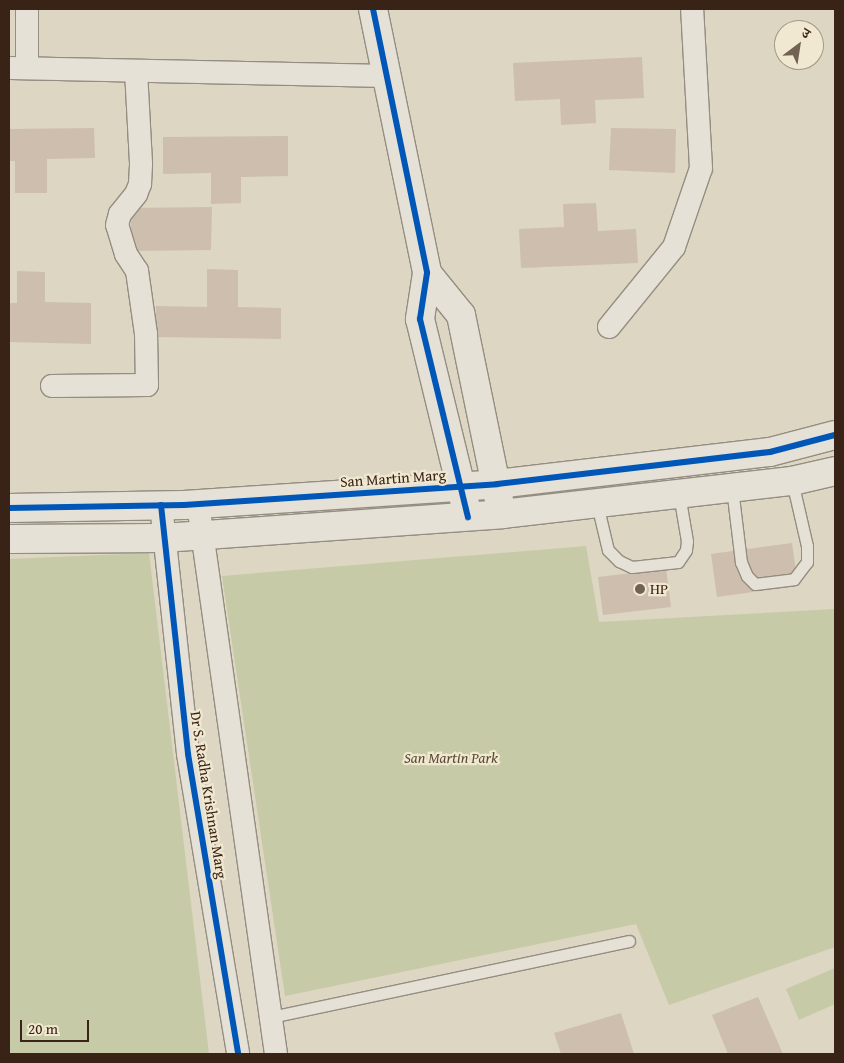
<!DOCTYPE html>
<html>
<head>
<meta charset="utf-8">
<style>
  body { margin:0 }
  #map { position:relative; width:844px; height:1063px; overflow:hidden; background:#ddd6c2; font-family:"Gentium Book Plus","Noto Serif Devanagari",serif }
  div>[style] { position:absolute }
  .green>* { inset:0; background:#c6caa6 }
  .building>* { inset:0; background:#cebead }
  .roads { filter:drop-shadow(1px 0 #948d81) drop-shadow(-1px 0 #948d81) drop-shadow(0 1px #948d81) drop-shadow(0 -1px #948d81) }
  .service>* { height:11px; margin:-5.5px; padding:0 5.5px; transform-origin:5.5px; border-radius:5.5px; background:#e5e1d6 }
  .minor>* { height:22px; margin:-11px; padding:0 11px; transform-origin:11px; border-radius:11px; background:#e5e1d6 }
  .tertiary>* { height:28px; margin:-14px; padding:0 14px; transform-origin:14px; border-radius:14px; background:#e5e1d6 }
  .cycleway>* { height:6px; margin:-3px; padding:0 3px; transform-origin:3px; border-radius:3px; background:#0057b8 }
  .dots>* { width:14px; height:14px; translate:-50% -50%; box-sizing:border-box; border:2px solid #f0e8d0; border-radius:50% }
  span { translate:-50% -50%; white-space:nowrap; text-align:center; line-height:1.15; -webkit-text-stroke:4.5px #f0e8d0; paint-order:stroke }
  .street-label { font-size:15px; color:#392317 }
  .poi-label { font-size:15px; color:#392317 }
  .left { translate:0 -50%; text-align:left }
  .park-label { font-size:15px; color:#584a35; font-style:italic }
  .frame { position:absolute; inset:0; border:10px solid #392317; pointer-events:none }
  .north { position:absolute; left:774px; top:20px; width:50px; height:50px; box-sizing:border-box; background:#f0e8d0; border:1px solid #a79986; border-radius:50%; rotate:31deg; font-size:14px; font-weight:700; line-height:20px; text-align:center; color:#392317 }
  .north::after { content:''; display:block; margin:auto; width:18px; height:22px; background:#726253; clip-path:polygon(50% 0,100% 100%,50% 72%,0 100%) }
  .scale { position:absolute; left:20px; top:1020px; width:69px; height:22px; box-sizing:border-box; border:2px solid #392317; border-top:0; padding-left:6px; font-size:15px; line-height:18px; white-space:nowrap; color:#392317; -webkit-text-stroke:4px #f0e8d0; paint-order:stroke }
</style>
</head>
<body>
<div id="map">
  <div class="green">
    <i style="clip-path:polygon(586px 546px,599px 622px,835px 609px,835px 947px,669px 1005px,636px 924px,285px 996px,222px 576px)"></i>
    <i style="clip-path:polygon(149px 553px,209px 1054px,9px 1054px,9px 559px)"></i>
    <i style="clip-path:polygon(835px 968px,835px 1004px,799px 1020px,786px 989px)"></i>
  </div>
  <div class="building">
    <i style="clip-path:polygon(642px 57px,644px 98px,595px 100px,596px 123px,561px 125px,560px 99px,515px 101px,513px 63px)"></i>
    <i style="clip-path:polygon(94px 128px,95px 158px,47px 159px,47px 193px,15px 193px,15px 161px,9px 161px,9px 129px)"></i>
    <i style="clip-path:polygon(611px 128px,676px 129px,675px 173px,609px 170px)"></i>
    <i style="clip-path:polygon(288px 136px,288px 176px,241px 177px,241px 203px,211px 204px,211px 173px,163px 174px,163px 137px)"></i>
    <i style="clip-path:polygon(596px 203px,598px 231px,636px 229px,638px 263px,521px 268px,519px 229px,564px 227px,563px 204px)"></i>
    <i style="clip-path:polygon(212px 207px,211px 250px,131px 251px,131px 208px)"></i>
    <i style="clip-path:polygon(207px 269px,238px 270px,238px 307px,281px 308px,281px 339px,156px 337px,156px 306px,207px 307px)"></i>
    <i style="clip-path:polygon(17px 271px,45px 272px,45px 302px,91px 303px,91px 344px,9px 342px,9px 303px,17px 303px)"></i>
    <i style="clip-path:polygon(792px 543px,798px 586px,717px 597px,711px 554px)"></i>
    <i style="clip-path:polygon(666px 569px,671px 607px,603px 615px,598px 577px)"></i>
    <i style="clip-path:polygon(758px 997px,783px 1054px,728px 1054px,712px 1015px)"></i>
    <i style="clip-path:polygon(621px 1013px,634px 1054px,561px 1054px,554px 1033px)"></i>
  </div>
  <div class="roads">
    <div class="service">
      <i style="left:732px;top:488px;width:75px;rotate:83.1deg"></i>
      <i style="left:741px;top:562px;width:15px;rotate:67deg"></i>
      <i style="left:747px;top:576px;width:11px;rotate:45deg"></i>
      <i style="left:755px;top:584px;width:39px;rotate:-7deg"></i>
      <i style="left:794px;top:579px;width:21px;rotate:-53deg"></i>
      <i style="left:807px;top:562px;width:16px;rotate:-90deg"></i>
      <i style="left:807px;top:546px;width:67px;rotate:-103deg"></i>
      <i style="left:597px;top:504px;width:47px;rotate:76.6deg"></i>
      <i style="left:608px;top:550px;width:16px;rotate:45deg"></i>
      <i style="left:619px;top:561px;width:14px;rotate:25deg"></i>
      <i style="left:632px;top:567px;width:46px;rotate:-6.2deg"></i>
      <i style="left:678px;top:562px;width:14px;rotate:-56deg"></i>
      <i style="left:686px;top:550px;width:9px;rotate:-84deg"></i>
      <i style="left:687px;top:541px;width:48px;rotate:-99.7deg"></i>
      <i style="left:271px;top:1017px;width:366px;rotate:-12deg"></i>
    </div>
    <div class="minor">
      <i style="left:9px;top:68px;width:379px;rotate:1.2deg"></i>
      <i style="left:27px;top:68px;width:59px;rotate:-90deg"></i>
      <i style="left:609px;top:327px;width:103px;rotate:-50.9deg"></i>
      <i style="left:674px;top:247px;width:83px;rotate:-71.1deg"></i>
      <i style="left:701px;top:168px;width:159px;rotate:-93.2deg"></i>
      <i style="left:52px;top:386px;width:95px;rotate:-0.6deg"></i>
      <i style="left:147px;top:385px;width:51px;rotate:-91.1deg"></i>
      <i style="left:146px;top:334px;width:64px;rotate:-98.1deg"></i>
      <i style="left:137px;top:271px;width:20px;rotate:-123deg"></i>
      <i style="left:126px;top:254px;width:30px;rotate:-107deg"></i>
      <i style="left:117px;top:225px;width:11px;rotate:-75deg"></i>
      <i style="left:120px;top:214px;width:26px;rotate:-51deg"></i>
      <i style="left:136px;top:194px;width:11px;rotate:-68deg"></i>
      <i style="left:140px;top:184px;width:21px;rotate:-87deg"></i>
      <i style="left:141px;top:163px;width:92px;rotate:-93.1deg"></i>
      <i style="left:198px;top:504px;width:556px;rotate:81.93deg"></i>
      <i style="left:161px;top:505px;width:250px;rotate:83.8deg"></i>
      <i style="left:188px;top:754px;width:304px;rotate:80.5deg"></i>
    </div>
    <div class="tertiary">
      <i style="left:373px;top:9px;width:269px;rotate:78.4deg"></i>
      <i style="left:427px;top:273px;width:47px;rotate:98.7deg"></i>
      <i style="left:420px;top:319px;width:189px;rotate:76.3deg"></i>
      <i style="left:427px;top:273px;width:54px;rotate:51deg"></i>
      <i style="left:461px;top:315px;width:189px;rotate:78.4deg"></i>
      <i style="left:9px;top:508px;width:175px;rotate:-1deg"></i>
      <i style="left:184px;top:505px;width:314px;rotate:-3.8deg"></i>
      <i style="left:497px;top:484px;width:275px;rotate:-6.7deg"></i>
      <i style="left:770px;top:452px;width:67px;rotate:-14.7deg"></i>
      <i style="left:9px;top:539px;width:154px;rotate:-0.4deg"></i>
      <i style="left:163px;top:538px;width:340px;rotate:-4deg"></i>
      <i style="left:502px;top:514px;width:292px;rotate:-6.5deg"></i>
      <i style="left:792px;top:481px;width:44px;rotate:-13.1deg"></i>
    </div>
  </div>
  <div class="cycleway">
    <i style="left:373px;top:9px;width:269px;rotate:78.4deg"></i>
    <i style="left:427px;top:273px;width:47px;rotate:98.7deg"></i>
    <i style="left:420px;top:319px;width:204px;rotate:76.4deg"></i>
    <i style="left:161px;top:505px;width:250px;rotate:83.8deg"></i>
    <i style="left:188px;top:754px;width:304px;rotate:80.5deg"></i>
    <i style="left:9px;top:508px;width:175px;rotate:-1deg"></i>
    <i style="left:184px;top:505px;width:314px;rotate:-3.8deg"></i>
    <i style="left:497px;top:484px;width:275px;rotate:-6.7deg"></i>
    <i style="left:770px;top:452px;width:67px;rotate:-14.7deg"></i>
  </div>
  <div class="dots">
    <i style="left:640px;top:589px;background:#726253"></i>
  </div>
  <div class="street-label">
    <span style="left:393px;top:478px;rotate:-4deg">San Martin Marg</span>
    <span style="left:209px;top:795px;rotate:81deg">Dr S. Radha Krishnan Marg</span>
  </div>
  <div class="poi-label">
    <span class="left" style="left:650px;top:589px">HP</span>
  </div>
  <div class="park-label">
    <span style="left:451px;top:758px">San Martin Park</span>
  </div>
  <div class="frame"></div>
  <div class="north">उ</div>
  <div class="scale">20 m</div>
</div>
</body>
</html>
